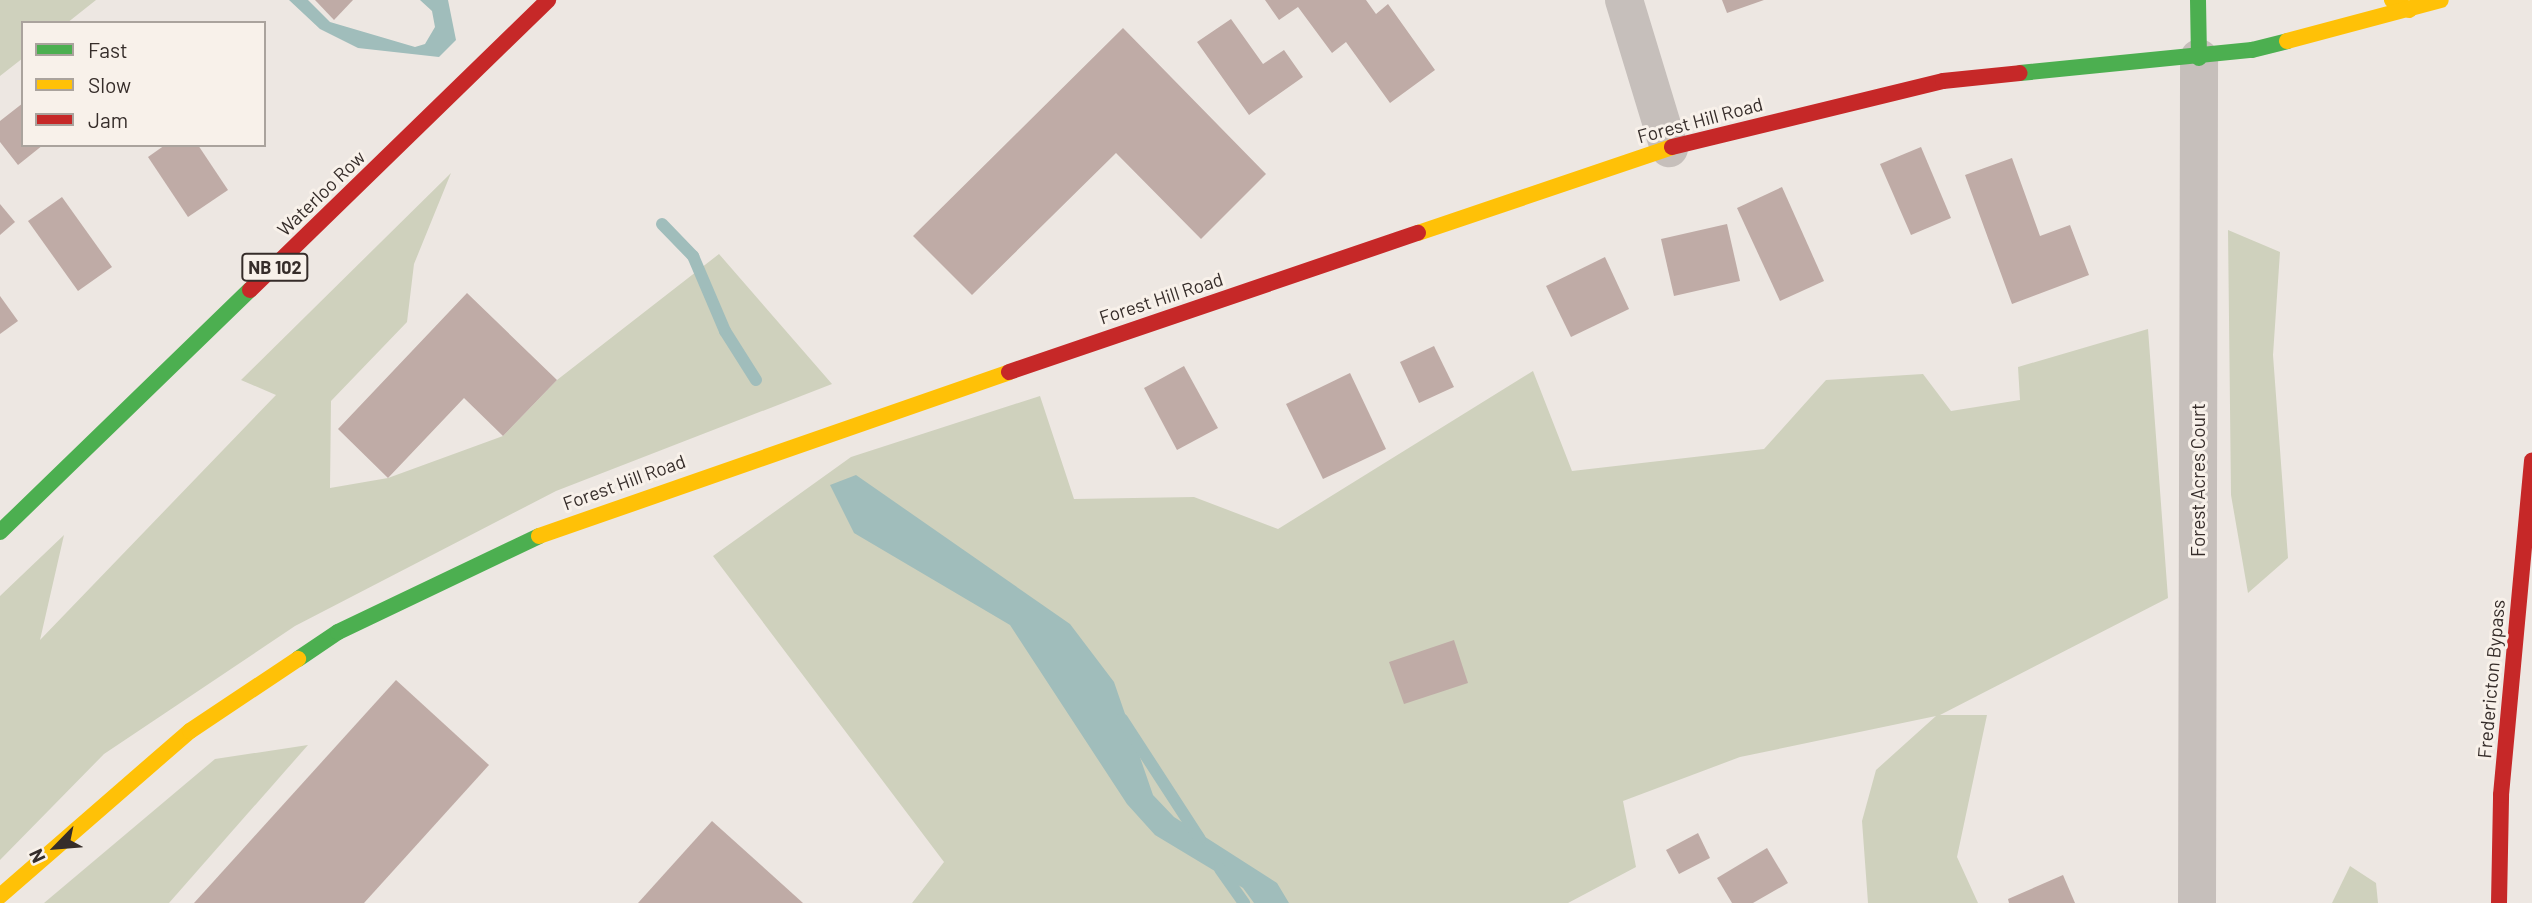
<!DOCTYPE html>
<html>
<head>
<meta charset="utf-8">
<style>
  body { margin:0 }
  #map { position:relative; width:2532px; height:903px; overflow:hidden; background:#ede7e2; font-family:Barlow,sans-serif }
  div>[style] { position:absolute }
  .green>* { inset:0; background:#cfd1bd }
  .water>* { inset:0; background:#a0bdbb }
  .stream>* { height:12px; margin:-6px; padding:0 6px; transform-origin:6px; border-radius:6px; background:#a0bdbb }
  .building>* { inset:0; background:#bfaba6 }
  .street>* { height:38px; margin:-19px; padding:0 19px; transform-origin:19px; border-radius:19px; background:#c6bfbb }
  .fast>* { height:16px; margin:-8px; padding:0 8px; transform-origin:8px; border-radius:8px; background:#4caf50 }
  .slow>* { height:16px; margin:-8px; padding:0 8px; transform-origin:8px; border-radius:8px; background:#ffc107 }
  .jam>* { height:16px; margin:-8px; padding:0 8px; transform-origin:8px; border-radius:8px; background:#c62828 }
  span { translate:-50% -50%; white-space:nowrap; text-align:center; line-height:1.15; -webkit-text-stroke:6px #f8f1ea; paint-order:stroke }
  .shield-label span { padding:2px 5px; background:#f8f1ea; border:2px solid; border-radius:5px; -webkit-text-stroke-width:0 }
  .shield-label { font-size:18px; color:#362d2a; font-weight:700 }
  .street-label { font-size:19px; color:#362d2a }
  .legend { position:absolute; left:21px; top:21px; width:245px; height:126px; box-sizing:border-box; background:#f8f1ea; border:2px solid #aaa39d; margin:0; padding:9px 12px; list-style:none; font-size:21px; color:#362d2a }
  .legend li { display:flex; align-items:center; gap:14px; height:35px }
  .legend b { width:35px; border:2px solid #aaa39d }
  .north { position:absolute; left:21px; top:812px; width:70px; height:70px; -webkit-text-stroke:5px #f8f1ea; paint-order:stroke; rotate:245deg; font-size:19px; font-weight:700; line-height:28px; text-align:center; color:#362d2a }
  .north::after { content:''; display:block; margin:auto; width:24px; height:32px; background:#362d2a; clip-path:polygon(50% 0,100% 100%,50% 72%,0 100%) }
</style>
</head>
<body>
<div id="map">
  <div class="green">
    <i style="clip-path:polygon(0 0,96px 0,67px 23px,23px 23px,23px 58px,0 76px)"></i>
    <i style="clip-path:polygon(451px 173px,414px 264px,407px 322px,331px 401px,330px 488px,388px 478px,503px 436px,557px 380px,719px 254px,832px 384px,556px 491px,295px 626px,104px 754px,0 860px,0 596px,64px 535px,40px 640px,276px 395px,241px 380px)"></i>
    <i style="clip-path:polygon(2228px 230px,2280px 252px,2273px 355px,2288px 558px,2248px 593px,2231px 495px)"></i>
    <i style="clip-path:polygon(2148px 329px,2168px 598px,1940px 715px,1987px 715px,1957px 857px,1978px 903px,1868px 903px,1862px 821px,1876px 770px,1936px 716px,1740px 757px,1623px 801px,1636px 867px,1568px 903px,912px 903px,944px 862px,713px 556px,851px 457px,1040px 396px,1074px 499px,1194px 497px,1278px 529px,1533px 371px,1572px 471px,1764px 449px,1826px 380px,1923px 374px,1951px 411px,2020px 400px,2018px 367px)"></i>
    <i style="clip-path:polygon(308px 745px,169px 903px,44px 903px,215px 759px)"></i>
    <i style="clip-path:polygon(2350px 866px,2376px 883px,2378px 903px,2332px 903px)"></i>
  </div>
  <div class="water">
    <i style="clip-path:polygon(289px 0,308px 0,330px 22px,415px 47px,425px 44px,435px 27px,432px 11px,420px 0,448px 0,456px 40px,439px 57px,358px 48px,320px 29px)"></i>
    <i style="clip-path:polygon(856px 475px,1070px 624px,1114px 682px,1153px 795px,1174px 817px,1277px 883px,1289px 903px,1254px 903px,1243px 888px,1155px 835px,1127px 804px,1010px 625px,854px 533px,830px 485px)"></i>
  </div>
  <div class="stream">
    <i style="left:662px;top:224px;width:45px;rotate:45.9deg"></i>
    <i style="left:693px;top:256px;width:82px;rotate:66.9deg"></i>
    <i style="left:725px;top:331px;width:58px;rotate:57.7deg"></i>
    <i style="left:1122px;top:719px;width:143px;rotate:57deg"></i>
    <i style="left:1220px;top:869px;width:42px;rotate:54.8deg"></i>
  </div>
  <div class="building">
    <i style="clip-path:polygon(315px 0,353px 0,334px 20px)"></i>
    <i style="clip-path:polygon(1265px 0,1366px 0,1376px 14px,1388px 4px,1435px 70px,1390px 103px,1346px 42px,1332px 53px,1298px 7px,1279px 20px)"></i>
    <i style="clip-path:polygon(1722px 0,1764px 0,1727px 13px)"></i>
    <i style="clip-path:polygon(1231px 19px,1263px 64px,1284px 50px,1303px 77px,1249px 115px,1197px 42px)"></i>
    <i style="clip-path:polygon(1123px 28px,1266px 174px,1201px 239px,1116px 153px,972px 295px,913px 236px)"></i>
    <i style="clip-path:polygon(23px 103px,23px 145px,43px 145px,18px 165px,0 142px,0 121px)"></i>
    <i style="clip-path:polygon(165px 145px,198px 145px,228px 190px,188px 217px,148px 157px)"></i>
    <i style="clip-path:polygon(1921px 147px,1951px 218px,1911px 235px,1880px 164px)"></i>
    <i style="clip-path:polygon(2012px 158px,2040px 236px,2070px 225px,2089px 275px,2012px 304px,1965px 175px)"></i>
    <i style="clip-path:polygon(1782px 187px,1824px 281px,1780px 301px,1737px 208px)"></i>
    <i style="clip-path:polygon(62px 197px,112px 267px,78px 291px,28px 221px)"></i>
    <i style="clip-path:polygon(0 204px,15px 222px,0 235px)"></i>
    <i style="clip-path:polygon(1727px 224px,1740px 281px,1674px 296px,1661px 239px)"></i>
    <i style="clip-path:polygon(1605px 257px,1629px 309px,1571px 337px,1546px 286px)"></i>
    <i style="clip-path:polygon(467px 293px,557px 380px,503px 436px,464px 398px,388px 478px,338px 429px)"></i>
    <i style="clip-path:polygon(0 296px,18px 321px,0 334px)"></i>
    <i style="clip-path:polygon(1434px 346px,1454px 387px,1419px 403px,1400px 362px)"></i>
    <i style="clip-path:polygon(1184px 366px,1218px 428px,1177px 450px,1144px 388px)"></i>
    <i style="clip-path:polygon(1350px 373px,1386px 449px,1323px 479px,1286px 404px)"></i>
    <i style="clip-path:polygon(1454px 640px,1468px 683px,1404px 704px,1389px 662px)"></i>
    <i style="clip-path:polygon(396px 680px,489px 765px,364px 903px,194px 903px)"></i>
    <i style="clip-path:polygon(712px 821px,803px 903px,638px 903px)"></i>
    <i style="clip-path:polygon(1698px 833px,1710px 858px,1679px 874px,1666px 850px)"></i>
    <i style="clip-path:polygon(1767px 848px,1788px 883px,1753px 903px,1732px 903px,1717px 878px)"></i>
    <i style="clip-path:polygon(2063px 875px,2075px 903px,2009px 903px,2008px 899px)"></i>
  </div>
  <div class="street">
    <i style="left:1624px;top:0;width:155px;rotate:73.1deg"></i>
    <i style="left:2197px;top:903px;width:845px;rotate:-89.86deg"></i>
  </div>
  <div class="fast">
    <i style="left:2198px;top:0;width:58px;rotate:89deg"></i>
    <i style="left:2020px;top:73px;width:233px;rotate:-5.7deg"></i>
    <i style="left:2252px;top:50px;width:36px;rotate:-14deg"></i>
    <i style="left:0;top:532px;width:348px;rotate:-44.1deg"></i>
    <i style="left:298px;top:659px;width:48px;rotate:-34deg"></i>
    <i style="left:338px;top:632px;width:223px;rotate:-25.5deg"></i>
  </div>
  <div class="slow">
    <i style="left:2392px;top:0;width:20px;rotate:30deg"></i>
    <i style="left:2287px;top:41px;width:159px;rotate:-14.9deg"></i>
    <i style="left:1418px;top:233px;width:268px;rotate:-18.7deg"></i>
    <i style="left:539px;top:536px;width:498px;rotate:-19.2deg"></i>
    <i style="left:0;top:896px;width:252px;rotate:-41deg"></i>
    <i style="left:190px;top:731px;width:130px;rotate:-33.7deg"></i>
  </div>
  <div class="jam">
    <i style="left:1672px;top:147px;width:279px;rotate:-13.7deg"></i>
    <i style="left:1943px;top:81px;width:77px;rotate:-5.9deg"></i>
    <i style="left:250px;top:290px;width:416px;rotate:-44.2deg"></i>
    <i style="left:1009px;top:372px;width:432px;rotate:-18.8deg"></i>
    <i style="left:2499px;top:903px;width:108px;rotate:-88.9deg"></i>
    <i style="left:2501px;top:795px;width:336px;rotate:-84.7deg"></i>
  </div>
  <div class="shield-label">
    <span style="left:275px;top:267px">NB 102</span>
  </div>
  <div class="street-label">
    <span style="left:1700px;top:120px;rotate:-15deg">Forest Hill Road</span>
    <span style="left:321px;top:193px;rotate:-44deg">Waterloo Row</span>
    <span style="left:1161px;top:298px;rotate:-18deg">Forest Hill Road</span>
    <span style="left:2198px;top:480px;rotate:-90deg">Forest Acres Court</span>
    <span style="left:624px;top:482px;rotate:-20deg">Forest Hill Road</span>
    <span style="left:2491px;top:679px;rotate:-85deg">Fredericton Bypass</span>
  </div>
  <ul class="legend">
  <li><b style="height:9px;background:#4caf50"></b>Fast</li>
  <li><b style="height:9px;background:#ffc107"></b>Slow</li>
  <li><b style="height:9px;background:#c62828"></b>Jam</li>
  </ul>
  <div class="north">N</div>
</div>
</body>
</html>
